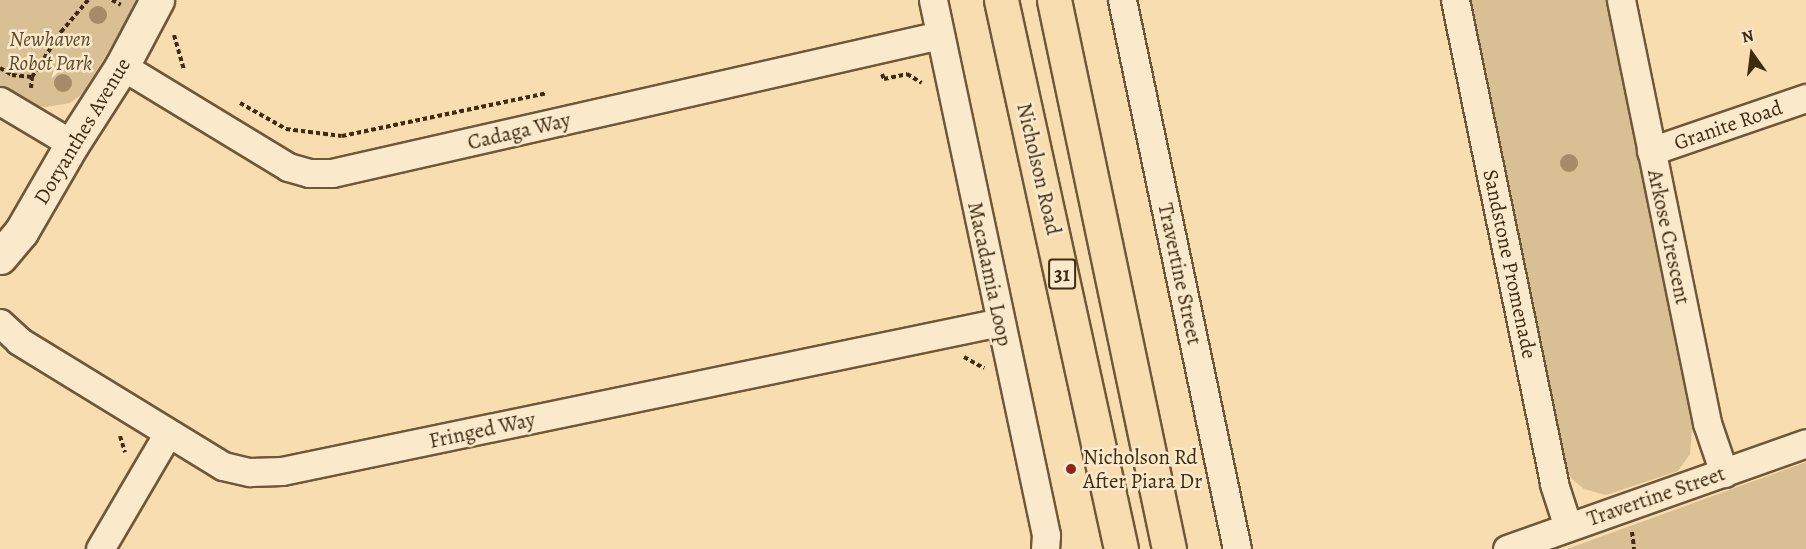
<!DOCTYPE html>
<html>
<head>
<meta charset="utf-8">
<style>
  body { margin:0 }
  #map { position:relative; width:1806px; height:549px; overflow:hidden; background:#f7ddaf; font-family:Alegreya,serif }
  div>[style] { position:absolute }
  .green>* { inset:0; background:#d8bf94 }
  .path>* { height:4px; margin-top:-2px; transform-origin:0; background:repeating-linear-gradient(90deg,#402b11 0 4.5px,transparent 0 7.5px) }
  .roads { filter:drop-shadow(2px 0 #6e5838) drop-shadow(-2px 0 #6e5838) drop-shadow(0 2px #6e5838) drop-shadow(0 -2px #6e5838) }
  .minor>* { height:27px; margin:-13.5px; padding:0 13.5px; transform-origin:13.5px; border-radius:13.5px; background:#fae9cb }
  .tertiary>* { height:33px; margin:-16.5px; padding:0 16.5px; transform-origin:16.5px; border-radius:16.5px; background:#fae9cb }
  .primary>* { height:33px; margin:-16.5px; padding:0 16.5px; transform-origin:16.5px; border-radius:16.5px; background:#f7ddaf }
  .trees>* { width:18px; height:18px; margin:-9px; border-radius:50%; background:#a38c66 }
  .dots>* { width:16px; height:16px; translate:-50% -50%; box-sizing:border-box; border:3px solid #fae9cb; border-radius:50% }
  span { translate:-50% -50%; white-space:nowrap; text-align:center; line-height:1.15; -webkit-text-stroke:5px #fae9cb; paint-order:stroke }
  .shield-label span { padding:2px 4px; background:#fae9cb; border:2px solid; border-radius:4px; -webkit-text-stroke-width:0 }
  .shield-label { font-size:20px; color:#402b11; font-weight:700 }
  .park-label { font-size:21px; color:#5e492b; font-style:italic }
  .street-label { font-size:21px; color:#402b11 }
  .poi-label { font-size:21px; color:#402b11 }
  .left { translate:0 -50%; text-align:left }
  .north { position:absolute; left:1722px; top:24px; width:60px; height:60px; -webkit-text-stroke:4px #fae9cb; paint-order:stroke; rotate:346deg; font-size:16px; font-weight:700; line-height:24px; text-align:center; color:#402b11 }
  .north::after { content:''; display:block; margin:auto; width:21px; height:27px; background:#402b11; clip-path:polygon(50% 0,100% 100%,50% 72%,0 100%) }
</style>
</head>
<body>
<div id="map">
  <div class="green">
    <i style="clip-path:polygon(0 0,140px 0,82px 94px,70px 103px,46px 107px,33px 106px,0 87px)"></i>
    <i style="clip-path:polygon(1467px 0,1606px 0,1693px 415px,1690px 454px,1678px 471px,1606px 495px,1584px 489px,1572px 479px,1565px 468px)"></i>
    <i style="clip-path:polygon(1806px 462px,1806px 549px,1567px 549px)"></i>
  </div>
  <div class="path">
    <i style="left:112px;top:0;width:10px;rotate:29deg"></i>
    <i style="left:174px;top:35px;width:36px;rotate:74deg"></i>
    <i style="left:0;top:68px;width:14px;rotate:30deg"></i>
    <i style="left:12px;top:75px;width:20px;rotate:6deg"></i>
    <i style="left:882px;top:74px;width:5px;rotate:68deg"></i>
    <i style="left:884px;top:79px;width:24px;rotate:-12deg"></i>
    <i style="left:907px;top:74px;width:17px;rotate:31deg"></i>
    <i style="left:31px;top:88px;width:11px;rotate:-85deg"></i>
    <i style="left:32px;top:77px;width:54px;rotate:-57.2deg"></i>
    <i style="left:61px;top:32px;width:42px;rotate:-49.8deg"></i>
    <i style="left:240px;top:103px;width:53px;rotate:29.5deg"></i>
    <i style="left:286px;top:129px;width:56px;rotate:7.1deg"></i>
    <i style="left:342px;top:136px;width:209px;rotate:-11.8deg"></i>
    <i style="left:964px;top:357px;width:23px;rotate:29deg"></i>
    <i style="left:120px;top:436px;width:17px;rotate:73deg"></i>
    <i style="left:1632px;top:532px;width:17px;rotate:83deg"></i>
  </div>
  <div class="roads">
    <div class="minor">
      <i style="left:933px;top:0;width:547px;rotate:78.07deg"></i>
      <i style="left:1046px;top:535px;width:14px;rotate:94deg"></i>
      <i style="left:1122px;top:0;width:561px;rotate:78.17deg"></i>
      <i style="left:1455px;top:0;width:494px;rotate:78.4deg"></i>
      <i style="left:1554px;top:484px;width:45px;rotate:72deg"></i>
      <i style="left:1621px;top:0;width:432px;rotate:78.5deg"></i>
      <i style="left:1707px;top:423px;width:53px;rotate:71.2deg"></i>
      <i style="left:122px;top:66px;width:194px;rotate:31.3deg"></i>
      <i style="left:288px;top:167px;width:22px;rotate:16deg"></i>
      <i style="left:309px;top:173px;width:23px"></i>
      <i style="left:332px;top:173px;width:623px;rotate:-12.79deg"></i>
      <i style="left:0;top:101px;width:84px;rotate:30.8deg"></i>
      <i style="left:1651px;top:151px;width:164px;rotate:-18.9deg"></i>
      <i style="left:0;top:323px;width:26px;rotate:43deg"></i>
      <i style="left:19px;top:341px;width:239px;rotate:31.5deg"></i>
      <i style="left:223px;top:466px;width:28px;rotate:13deg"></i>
      <i style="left:250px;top:472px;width:32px;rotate:-2deg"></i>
      <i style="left:282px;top:471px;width:733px;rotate:-11.72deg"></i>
      <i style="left:100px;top:549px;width:134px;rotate:-59.6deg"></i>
      <i style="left:1507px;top:549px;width:317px;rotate:-19.5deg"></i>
    </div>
    <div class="tertiary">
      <i style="left:0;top:257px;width:33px;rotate:-50deg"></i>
      <i style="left:21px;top:232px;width:102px;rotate:-59.9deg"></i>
      <i style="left:72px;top:144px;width:93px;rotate:-57.3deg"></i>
      <i style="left:122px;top:66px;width:75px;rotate:-62.1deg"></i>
    </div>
    <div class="primary">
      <i style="left:1001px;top:0;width:562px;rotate:77.67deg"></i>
      <i style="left:1054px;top:0;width:561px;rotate:78.17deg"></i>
    </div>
  </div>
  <div class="trees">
    <i style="left:98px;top:15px"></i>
    <i style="left:63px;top:83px"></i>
    <i style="left:1569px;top:163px"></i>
  </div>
  <div class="dots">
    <i style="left:1071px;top:469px;background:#8f2418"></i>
  </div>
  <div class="shield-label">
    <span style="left:1062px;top:274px">31</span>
  </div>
  <div class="park-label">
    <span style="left:50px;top:51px">Newhaven<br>Robot Park</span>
  </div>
  <div class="street-label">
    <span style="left:1728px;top:125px;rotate:-19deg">Granite Road</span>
    <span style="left:82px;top:131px;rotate:-59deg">Doryanthes Avenue</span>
    <span style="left:519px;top:131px;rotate:-13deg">Cadaga Way</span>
    <span style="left:1039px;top:169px;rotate:77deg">Nicholson Road</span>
    <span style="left:1669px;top:237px;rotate:78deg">Arkose Crescent</span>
    <span style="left:1510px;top:264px;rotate:78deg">Sandstone Promenade</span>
    <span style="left:990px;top:274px;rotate:78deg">Macadamia Loop</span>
    <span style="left:1180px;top:274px;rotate:78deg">Travertine Street</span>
    <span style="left:482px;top:430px;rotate:-12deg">Fringed Way</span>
    <span style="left:1656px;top:496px;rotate:-19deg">Travertine Street</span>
  </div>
  <div class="poi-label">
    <span class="left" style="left:1083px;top:469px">Nicholson Rd<br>After Piara Dr</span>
  </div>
  <div class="north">N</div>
</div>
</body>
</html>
